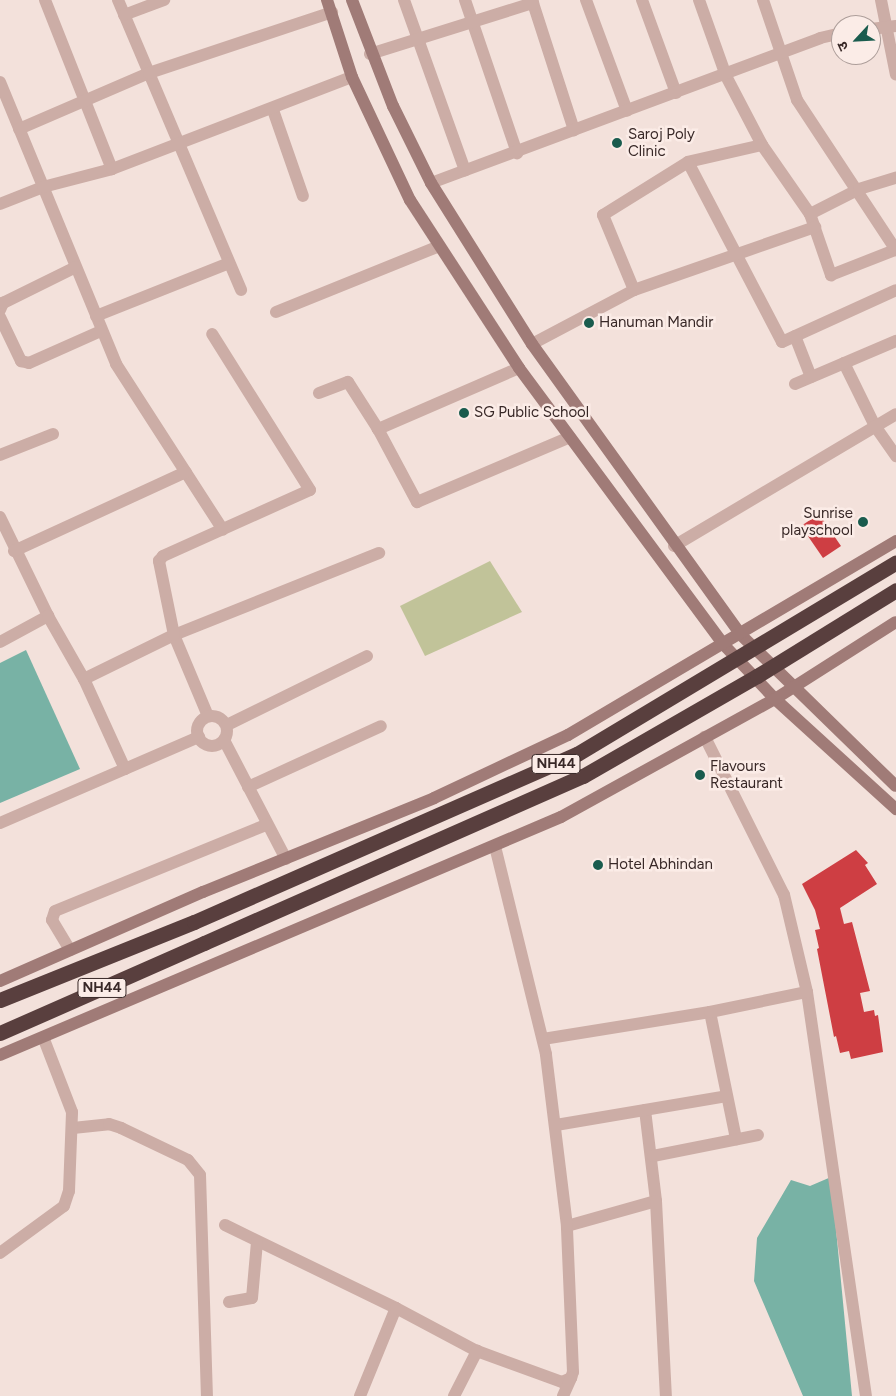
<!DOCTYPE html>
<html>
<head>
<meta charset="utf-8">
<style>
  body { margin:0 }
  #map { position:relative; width:896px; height:1396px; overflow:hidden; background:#f3e1db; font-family:Figtree,"Noto Sans Devanagari",sans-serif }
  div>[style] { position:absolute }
  .green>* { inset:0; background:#c1c399 }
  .water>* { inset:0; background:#78b2a5 }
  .building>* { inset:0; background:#ce3e43 }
  .street>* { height:12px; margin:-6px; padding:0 6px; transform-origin:6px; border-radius:6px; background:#ccada6 }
  .street>.ring { margin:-6px; padding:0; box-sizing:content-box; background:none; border:12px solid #ccada6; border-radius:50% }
  .secondary>* { height:12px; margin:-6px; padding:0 6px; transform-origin:6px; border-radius:6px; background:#a07b77 }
  .highway>* { height:15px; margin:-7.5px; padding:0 7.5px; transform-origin:7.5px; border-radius:7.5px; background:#593f3e }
  .highway-bridge>* { height:15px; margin:-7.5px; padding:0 7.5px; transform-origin:7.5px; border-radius:7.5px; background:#593f3e }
  .dots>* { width:14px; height:14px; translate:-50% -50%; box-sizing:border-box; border:2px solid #fbece7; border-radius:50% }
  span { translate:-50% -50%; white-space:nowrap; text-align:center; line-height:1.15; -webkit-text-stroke:5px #fbece7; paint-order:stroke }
  .shield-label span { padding:1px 4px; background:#fbece7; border:1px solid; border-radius:4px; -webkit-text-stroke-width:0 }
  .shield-label { font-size:14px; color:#382827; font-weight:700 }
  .poi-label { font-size:15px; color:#382827 }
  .left { translate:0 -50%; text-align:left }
  .right { translate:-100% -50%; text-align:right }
  .north { position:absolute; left:831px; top:15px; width:50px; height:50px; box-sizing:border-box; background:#fbece7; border:1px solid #ad9e9a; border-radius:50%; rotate:245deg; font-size:14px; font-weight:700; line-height:20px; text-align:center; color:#382827 }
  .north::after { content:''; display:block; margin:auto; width:18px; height:22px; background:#1a5c4e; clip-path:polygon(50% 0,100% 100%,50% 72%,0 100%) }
</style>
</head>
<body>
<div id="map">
  <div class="green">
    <i style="clip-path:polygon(490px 561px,522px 612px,425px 656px,400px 606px)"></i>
  </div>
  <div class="water">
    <i style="clip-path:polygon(26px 650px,80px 769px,0 803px,0 663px)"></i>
    <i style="clip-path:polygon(831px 1177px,852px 1396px,803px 1396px,754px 1281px,757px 1238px,791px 1180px,810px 1186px)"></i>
  </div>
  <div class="building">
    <i style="clip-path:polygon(819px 514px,841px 546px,823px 558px,801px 526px)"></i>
    <i style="clip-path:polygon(856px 850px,868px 863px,865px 865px,877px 884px,840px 908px,844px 924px,852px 922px,870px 991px,860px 993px,864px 1012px,874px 1010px,875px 1016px,878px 1015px,883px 1052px,851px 1059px,849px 1051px,840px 1053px,836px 1036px,834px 1037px,817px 949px,819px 948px,815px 930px,820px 929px,815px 910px,802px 884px)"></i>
  </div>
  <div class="street">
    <i style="left:45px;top:0;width:182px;rotate:68.4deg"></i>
    <i style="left:118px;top:0;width:315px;rotate:67deg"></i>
    <i style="left:404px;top:0;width:181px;rotate:70.3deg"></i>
    <i style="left:465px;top:0;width:162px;rotate:71.2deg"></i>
    <i style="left:532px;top:0;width:137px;rotate:72.1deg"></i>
    <i style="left:586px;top:0;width:118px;rotate:69.7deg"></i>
    <i style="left:642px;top:0;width:99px;rotate:69.9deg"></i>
    <i style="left:699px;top:0;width:81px;rotate:70.4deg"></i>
    <i style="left:726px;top:76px;width:78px;rotate:62.4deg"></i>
    <i style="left:762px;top:145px;width:84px;rotate:55.2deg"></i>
    <i style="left:810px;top:214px;width:65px;rotate:71deg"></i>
    <i style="left:831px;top:275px;width:69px;rotate:-21.3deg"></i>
    <i style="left:763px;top:0;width:106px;rotate:71.2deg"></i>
    <i style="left:797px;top:100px;width:180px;rotate:56.6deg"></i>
    <i style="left:881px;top:0;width:76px;rotate:78.7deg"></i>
    <i style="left:124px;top:15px;width:43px;rotate:-20.6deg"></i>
    <i style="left:871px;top:29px;width:25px;rotate:-7deg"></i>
    <i style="left:370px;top:54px;width:171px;rotate:-17.4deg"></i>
    <i style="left:0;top:82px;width:305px;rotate:67.6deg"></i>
    <i style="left:116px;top:364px;width:197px;rotate:57.2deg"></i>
    <i style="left:273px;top:110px;width:91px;rotate:70.8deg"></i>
    <i style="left:19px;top:129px;width:142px;rotate:-23.3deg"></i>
    <i style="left:149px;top:73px;width:193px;rotate:-18.4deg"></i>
    <i style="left:762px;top:145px;width:76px;rotate:167.1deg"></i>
    <i style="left:688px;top:162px;width:203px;rotate:62.4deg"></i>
    <i style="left:782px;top:342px;width:125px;rotate:-24.5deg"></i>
    <i style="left:431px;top:183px;width:415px;rotate:-20.4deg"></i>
    <i style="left:820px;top:38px;width:22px;rotate:-13deg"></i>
    <i style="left:0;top:204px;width:46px;rotate:-21.6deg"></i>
    <i style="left:43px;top:187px;width:71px;rotate:-14.6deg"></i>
    <i style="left:112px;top:169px;width:257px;rotate:-21deg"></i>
    <i style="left:810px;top:214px;width:55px;rotate:-27deg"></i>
    <i style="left:859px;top:189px;width:39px;rotate:-17deg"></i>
    <i style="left:634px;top:290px;width:81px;rotate:-112.5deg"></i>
    <i style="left:603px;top:215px;width:100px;rotate:-31.9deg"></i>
    <i style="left:0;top:310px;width:8px;rotate:-67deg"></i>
    <i style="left:3px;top:303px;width:81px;rotate:-26.3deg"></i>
    <i style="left:276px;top:312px;width:176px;rotate:-22deg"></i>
    <i style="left:96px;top:316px;width:143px;rotate:-21.7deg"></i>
    <i style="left:0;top:317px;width:49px;rotate:64.5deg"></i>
    <i style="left:21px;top:361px;width:8px;rotate:14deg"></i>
    <i style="left:29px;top:363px;width:79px;rotate:-24deg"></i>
    <i style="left:795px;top:336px;width:44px;rotate:68.7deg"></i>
    <i style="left:532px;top:344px;width:115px;rotate:-27.9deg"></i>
    <i style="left:634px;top:290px;width:192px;rotate:-19.2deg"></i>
    <i style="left:844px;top:363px;width:70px;rotate:63.8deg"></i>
    <i style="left:875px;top:426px;width:37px;rotate:55deg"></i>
    <i style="left:519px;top:368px;width:154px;rotate:156.6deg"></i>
    <i style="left:378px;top:429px;width:83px;rotate:61.9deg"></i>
    <i style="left:417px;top:502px;width:166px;rotate:-23deg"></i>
    <i style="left:795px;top:384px;width:110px;rotate:-23.1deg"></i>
    <i style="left:319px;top:393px;width:31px;rotate:-21deg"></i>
    <i style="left:348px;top:382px;width:56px;rotate:57.4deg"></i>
    <i style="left:0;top:455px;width:57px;rotate:-21.6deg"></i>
    <i style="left:0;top:517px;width:110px;rotate:64.1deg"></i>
    <i style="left:674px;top:546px;width:258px;rotate:-30.7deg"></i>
    <i style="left:14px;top:551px;width:189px;rotate:-24.7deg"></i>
    <i style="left:0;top:642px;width:55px;rotate:-28.4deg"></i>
    <i style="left:48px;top:616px;width:73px;rotate:60.3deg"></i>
    <i style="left:84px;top:679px;width:99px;rotate:65.5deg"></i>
    <i style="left:84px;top:679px;width:100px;rotate:-26.1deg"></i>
    <i style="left:174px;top:635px;width:221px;rotate:-21.8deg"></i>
    <i style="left:208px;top:716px;width:88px;rotate:-112.8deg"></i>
    <i style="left:174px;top:635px;width:76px;rotate:-101.5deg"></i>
    <i style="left:159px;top:561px;width:6px;rotate:-51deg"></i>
    <i style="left:163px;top:556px;width:161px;rotate:-24.2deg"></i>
    <i style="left:310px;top:490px;width:184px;rotate:-122.1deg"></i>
    <i class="ring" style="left:197px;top:716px;width:18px;height:18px"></i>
    <i style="left:227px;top:725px;width:156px;rotate:-26.2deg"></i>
    <i style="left:224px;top:740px;width:134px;rotate:62.5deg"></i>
    <i style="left:248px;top:787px;width:146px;rotate:-24.6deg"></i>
    <i style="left:0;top:823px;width:217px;rotate:-23.4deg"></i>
    <i style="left:70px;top:950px;width:35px;rotate:-121deg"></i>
    <i style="left:52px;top:920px;width:9px;rotate:-72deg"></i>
    <i style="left:55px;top:911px;width:228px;rotate:-22.2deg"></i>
    <i style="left:807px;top:992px;width:408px;rotate:81.7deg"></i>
    <i style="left:710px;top:1012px;width:130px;rotate:78.4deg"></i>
    <i style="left:543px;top:1039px;width:169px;rotate:-9.2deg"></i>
    <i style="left:710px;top:1012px;width:99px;rotate:-11.7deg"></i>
    <i style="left:807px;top:992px;width:100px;rotate:-103.3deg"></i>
    <i style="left:784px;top:895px;width:177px;rotate:-116.6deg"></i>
    <i style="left:645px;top:1110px;width:92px;rotate:83.1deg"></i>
    <i style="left:556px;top:1125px;width:173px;rotate:-9.6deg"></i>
    <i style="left:73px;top:1128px;width:36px;rotate:-6deg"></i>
    <i style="left:109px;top:1124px;width:13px;rotate:18deg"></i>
    <i style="left:121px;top:1128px;width:74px;rotate:25.5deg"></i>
    <i style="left:188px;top:1160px;width:19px;rotate:51deg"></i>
    <i style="left:200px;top:1175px;width:221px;rotate:88.2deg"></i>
    <i style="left:653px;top:1156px;width:107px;rotate:-11.3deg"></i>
    <i style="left:225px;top:1225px;width:190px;rotate:25.9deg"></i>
    <i style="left:567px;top:1226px;width:92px;rotate:-15.7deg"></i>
    <i style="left:656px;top:1201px;width:195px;rotate:87.1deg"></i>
    <i style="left:0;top:1253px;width:79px;rotate:-36.3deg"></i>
    <i style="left:64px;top:1206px;width:16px;rotate:-72deg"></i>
    <i style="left:69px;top:1191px;width:79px;rotate:-87.8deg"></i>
    <i style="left:72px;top:1112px;width:80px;rotate:-111.1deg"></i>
    <i style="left:229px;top:1302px;width:23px;rotate:-10deg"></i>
    <i style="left:252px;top:1298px;width:56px;rotate:-84.9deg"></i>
    <i style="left:360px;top:1396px;width:95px;rotate:-67.8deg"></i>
    <i style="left:396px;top:1308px;width:92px;rotate:28deg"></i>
    <i style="left:477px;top:1351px;width:90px;rotate:20deg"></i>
    <i style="left:562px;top:1382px;width:10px;rotate:-24deg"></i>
    <i style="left:571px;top:1378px;width:6px;rotate:-72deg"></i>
    <i style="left:573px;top:1372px;width:146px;rotate:-92.4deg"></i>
    <i style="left:567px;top:1226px;width:173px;rotate:-97deg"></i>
    <i style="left:546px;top:1054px;width:213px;rotate:-103.8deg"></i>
    <i style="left:454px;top:1396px;width:51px;rotate:-62.9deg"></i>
    <i style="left:563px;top:1396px;width:20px;rotate:-66deg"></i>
  </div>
  <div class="secondary">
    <i style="left:327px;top:0;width:81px;rotate:72deg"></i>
    <i style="left:352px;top:77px;width:136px;rotate:64.8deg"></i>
    <i style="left:410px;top:200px;width:200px;rotate:57deg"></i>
    <i style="left:519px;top:368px;width:345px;rotate:53.5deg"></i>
    <i style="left:724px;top:645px;width:74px;rotate:46.6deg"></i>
    <i style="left:775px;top:699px;width:164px;rotate:42.3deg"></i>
    <i style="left:352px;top:0;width:114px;rotate:68.9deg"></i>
    <i style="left:393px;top:106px;width:86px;rotate:63.7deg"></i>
    <i style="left:431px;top:183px;width:190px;rotate:57.9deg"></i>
    <i style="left:532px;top:344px;width:358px;rotate:54.3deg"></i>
    <i style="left:741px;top:635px;width:216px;rotate:44.3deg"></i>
    <i style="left:0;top:981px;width:222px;rotate:-23.7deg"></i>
    <i style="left:203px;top:892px;width:249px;rotate:-22.1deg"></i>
    <i style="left:434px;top:798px;width:148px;rotate:-25.2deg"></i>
    <i style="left:568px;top:735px;width:381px;rotate:-30.6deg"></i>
    <i style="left:0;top:1055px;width:609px;rotate:-22.99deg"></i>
    <i style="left:561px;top:817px;width:244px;rotate:-28.9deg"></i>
    <i style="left:775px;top:699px;width:143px;rotate:-32.5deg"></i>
  </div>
  <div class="highway">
    <i style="left:0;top:1000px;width:209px;rotate:-21.9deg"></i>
    <i style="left:0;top:1033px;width:223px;rotate:-23.8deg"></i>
  </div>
  <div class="highway-bridge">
    <i style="left:194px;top:922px;width:418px;rotate:-23.7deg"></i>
    <i style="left:577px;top:754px;width:372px;rotate:-31deg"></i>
    <i style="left:204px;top:943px;width:414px;rotate:-23.8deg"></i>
    <i style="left:583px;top:776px;width:201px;rotate:-29.9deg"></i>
    <i style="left:757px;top:676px;width:163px;rotate:-31.7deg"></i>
  </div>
  <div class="dots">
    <i style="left:617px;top:143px;background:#1a5c4e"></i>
    <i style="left:589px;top:323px;background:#1a5c4e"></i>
    <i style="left:464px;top:413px;background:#1a5c4e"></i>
    <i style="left:863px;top:522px;background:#1a5c4e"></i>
    <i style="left:700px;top:775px;background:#1a5c4e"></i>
    <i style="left:598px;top:865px;background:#1a5c4e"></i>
  </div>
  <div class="shield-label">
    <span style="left:556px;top:764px">NH44</span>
    <span style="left:102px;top:988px">NH44</span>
  </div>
  <div class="poi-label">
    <span class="left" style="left:628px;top:143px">Saroj Poly<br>Clinic</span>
    <span class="left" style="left:599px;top:323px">Hanuman Mandir</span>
    <span class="left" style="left:474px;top:413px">SG Public School</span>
    <span class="right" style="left:853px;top:522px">Sunrise<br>playschool</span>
    <span class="left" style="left:710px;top:775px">Flavours<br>Restaurant</span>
    <span class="left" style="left:608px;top:865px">Hotel Abhindan</span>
  </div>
  <div class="north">उ</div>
</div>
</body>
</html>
